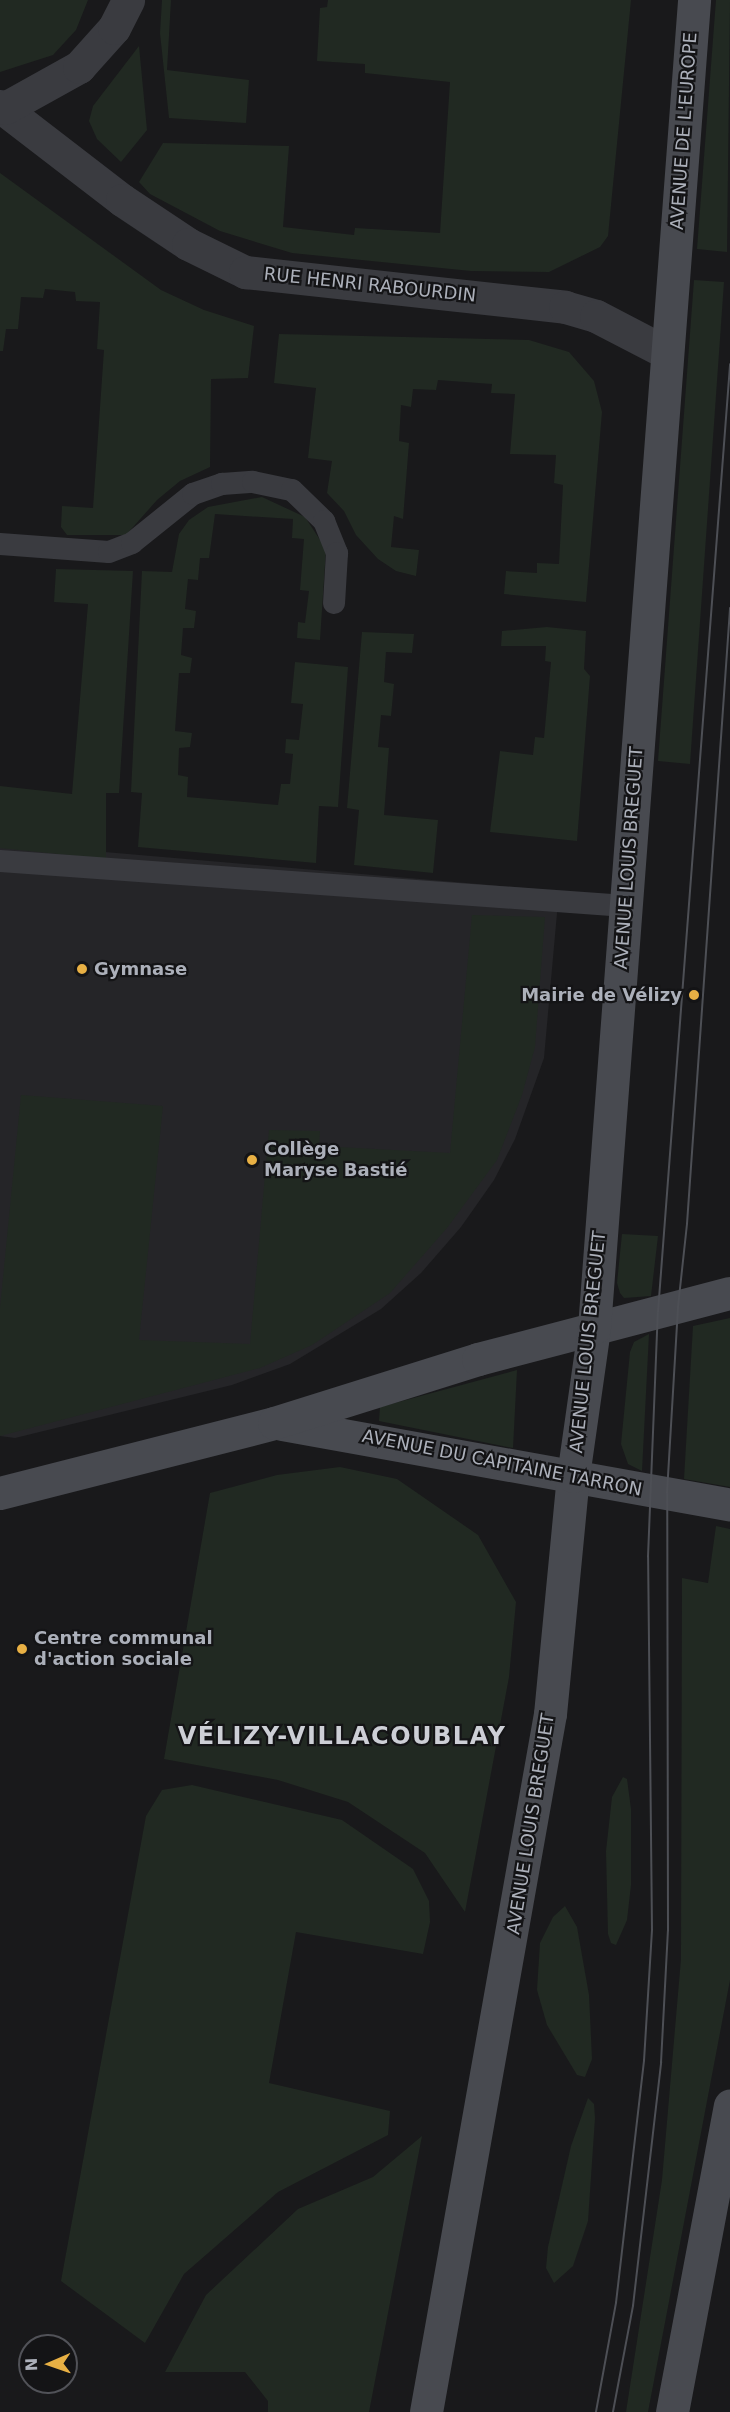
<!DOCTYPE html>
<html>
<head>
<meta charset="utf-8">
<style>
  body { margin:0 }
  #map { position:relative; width:730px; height:2412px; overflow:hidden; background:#19191b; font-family:"DejaVu Sans",sans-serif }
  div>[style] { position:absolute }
  .built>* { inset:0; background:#252528 }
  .green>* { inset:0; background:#212922 }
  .lane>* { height:22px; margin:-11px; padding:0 11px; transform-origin:11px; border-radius:11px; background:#3a3b40 }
  .street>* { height:33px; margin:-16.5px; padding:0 16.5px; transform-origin:16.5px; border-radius:16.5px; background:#3a3b40 }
  .secondary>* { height:33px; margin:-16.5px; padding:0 16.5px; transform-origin:16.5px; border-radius:16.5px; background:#484a50 }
  .tram>* { height:1.5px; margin:-0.75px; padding:0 0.75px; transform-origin:0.75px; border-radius:0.75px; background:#4d4f55 }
  .dots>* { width:16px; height:16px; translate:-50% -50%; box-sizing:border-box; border:3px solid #141416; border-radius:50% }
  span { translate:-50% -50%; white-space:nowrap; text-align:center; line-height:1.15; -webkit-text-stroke:4.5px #141416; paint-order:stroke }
  .street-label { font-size:18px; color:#acb0ba }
  .poi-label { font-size:18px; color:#acb0ba; font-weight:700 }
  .left { translate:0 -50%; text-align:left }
  .right { translate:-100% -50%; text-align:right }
  .district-label { font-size:24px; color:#cdcfd6; font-weight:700; letter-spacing:1.5px }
  .north { position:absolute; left:18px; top:2334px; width:60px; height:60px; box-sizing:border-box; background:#141416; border:2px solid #515258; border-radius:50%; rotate:268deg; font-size:16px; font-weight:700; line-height:24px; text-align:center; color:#acb0ba }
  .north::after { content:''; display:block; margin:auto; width:21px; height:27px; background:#e8b044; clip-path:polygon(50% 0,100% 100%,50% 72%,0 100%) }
</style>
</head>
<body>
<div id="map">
  <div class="built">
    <i style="clip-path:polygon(0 843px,559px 891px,544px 1058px,515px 1139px,494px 1180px,461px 1227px,421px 1273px,381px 1309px,290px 1364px,232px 1385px,15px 1438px,0 1436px)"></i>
  </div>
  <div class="green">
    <i style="clip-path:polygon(0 0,88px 0,76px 30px,53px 55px,0 72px)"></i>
    <i style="clip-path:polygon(162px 0,171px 0,167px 70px,249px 80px,246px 123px,169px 118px,160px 33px)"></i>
    <i style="clip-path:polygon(328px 0,631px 0,608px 236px,600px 247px,549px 272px,471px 271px,292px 253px,220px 231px,150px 194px,139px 182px,163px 143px,289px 146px,283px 227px,354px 235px,355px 228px,440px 233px,450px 82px,365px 73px,365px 64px,317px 61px,320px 8px,327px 7px)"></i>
    <i style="clip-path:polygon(716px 0,730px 0,727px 252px,697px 249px)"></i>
    <i style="clip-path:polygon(139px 46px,147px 130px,121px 162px,97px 139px,89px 121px,93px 106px)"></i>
    <i style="clip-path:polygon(0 173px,161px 290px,204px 310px,254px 326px,248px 378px,211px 379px,210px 467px,180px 481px,157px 500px,126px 535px,67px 535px,61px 527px,62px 506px,93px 508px,104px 350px,97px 349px,100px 302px,76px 301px,75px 292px,45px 289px,43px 298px,21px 297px,18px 329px,6px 329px,3px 351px,0 351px)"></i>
    <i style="clip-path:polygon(694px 280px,724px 282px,690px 764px,658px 761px)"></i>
    <i style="clip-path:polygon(279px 334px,529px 340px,569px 352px,594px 381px,602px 412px,586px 602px,504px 594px,506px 571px,537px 573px,537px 563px,559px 564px,563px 485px,554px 483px,556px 455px,510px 454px,515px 394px,491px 393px,492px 384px,438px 380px,436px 390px,413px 389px,411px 407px,401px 405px,399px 441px,409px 443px,403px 519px,394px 516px,391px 547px,419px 550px,416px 576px,396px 571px,378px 559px,356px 535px,344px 511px,327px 493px,332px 461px,308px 458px,316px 388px,274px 383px)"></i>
    <i style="clip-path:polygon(262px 497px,305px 517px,326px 549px,320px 640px,297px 638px,298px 622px,305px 623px,309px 591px,300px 590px,304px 539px,292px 538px,293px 519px,215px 514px,209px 558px,200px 558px,198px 580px,188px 579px,185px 609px,196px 611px,194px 628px,183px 628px,181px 655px,192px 658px,190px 673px,179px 673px,175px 731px,192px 733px,190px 747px,179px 748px,178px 775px,188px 777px,187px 797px,278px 805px,281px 784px,290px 784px,293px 754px,285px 753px,286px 739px,299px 740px,303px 704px,291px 703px,295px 662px,348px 667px,338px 807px,319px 806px,316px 863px,138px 847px,142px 793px,131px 792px,142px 571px,172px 572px,179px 534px,189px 520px,208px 507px)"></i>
    <i style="clip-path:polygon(56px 569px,133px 571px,119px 793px,106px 793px,106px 859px,0 848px,0 786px,72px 794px,88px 604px,54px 602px)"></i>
    <i style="clip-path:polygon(547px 627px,586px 631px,584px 669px,590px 676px,577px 841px,490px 832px,500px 751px,533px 755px,535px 737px,544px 738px,551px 662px,545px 661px,546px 646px,501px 646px,502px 631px)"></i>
    <i style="clip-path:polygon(362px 632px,414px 634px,412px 653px,386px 652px,384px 682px,394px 684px,391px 716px,381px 715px,378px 747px,389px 748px,384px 815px,438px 820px,433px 873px,354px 865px,359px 810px,347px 808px)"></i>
    <i style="clip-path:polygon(472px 915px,545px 917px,535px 1047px,522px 1095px,497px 1160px,447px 1228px,390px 1293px,312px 1345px,260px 1368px,0 1436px,0 1308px,21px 1095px,163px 1106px,139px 1340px,250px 1344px,269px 1130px,320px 1131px,319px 1146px,450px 1153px)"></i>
    <i style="clip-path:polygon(622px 1234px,658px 1236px,651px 1296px,624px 1298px,620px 1293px,617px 1283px)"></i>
    <i style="clip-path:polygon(730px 1318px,730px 1487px,684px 1479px,693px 1326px)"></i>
    <i style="clip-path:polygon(649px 1334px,642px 1471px,628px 1464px,621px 1444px,630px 1352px,634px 1342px)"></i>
    <i style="clip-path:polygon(517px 1370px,513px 1448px,379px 1421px,380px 1407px)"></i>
    <i style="clip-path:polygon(340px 1467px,397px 1479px,478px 1535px,516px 1602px,509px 1677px,465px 1912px,425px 1853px,348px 1802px,278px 1780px,164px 1759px,210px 1493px,277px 1475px)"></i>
    <i style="clip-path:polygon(716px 1526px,730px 1529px,730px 1980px,648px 2412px,626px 2412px,662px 2180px,681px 1959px,682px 1578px,708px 1583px)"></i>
    <i style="clip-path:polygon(623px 1777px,627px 1779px,631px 1809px,631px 1885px,627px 1920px,616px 1945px,611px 1943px,608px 1934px,606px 1851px,612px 1797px)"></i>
    <i style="clip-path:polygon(192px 1785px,342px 1820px,413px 1869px,429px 1901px,430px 1922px,423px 1954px,296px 1932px,269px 2083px,390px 2111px,388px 2135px,278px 2192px,184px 2274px,145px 2343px,61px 2281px,146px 1816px,162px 1790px)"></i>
    <i style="clip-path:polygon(565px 1906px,577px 1927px,589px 1995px,592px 2059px,585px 2077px,577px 2075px,547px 2025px,537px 1990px,540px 1943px,553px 1917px)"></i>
    <i style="clip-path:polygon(588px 2098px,594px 2104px,595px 2118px,588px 2221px,573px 2266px,554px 2283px,546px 2268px,548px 2247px,571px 2146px)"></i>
    <i style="clip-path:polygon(422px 2136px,369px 2412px,268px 2412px,268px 2401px,245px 2372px,165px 2372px,206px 2295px,298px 2209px,373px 2177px)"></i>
  </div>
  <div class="lane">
    <i style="left:0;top:544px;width:109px;rotate:4.2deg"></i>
    <i style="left:109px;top:552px;width:25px;rotate:-21deg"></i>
    <i style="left:132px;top:543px;width:78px;rotate:-38.8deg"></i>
    <i style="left:193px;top:494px;width:31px;rotate:-19deg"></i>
    <i style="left:222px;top:484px;width:31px;rotate:-4deg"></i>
    <i style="left:253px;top:482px;width:40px;rotate:12deg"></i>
    <i style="left:292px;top:490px;width:45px;rotate:44.1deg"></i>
    <i style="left:324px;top:521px;width:35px;rotate:68deg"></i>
    <i style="left:337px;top:553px;width:50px;rotate:93.4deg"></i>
    <i style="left:0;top:861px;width:627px;rotate:4.12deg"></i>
  </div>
  <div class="street">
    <i style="left:0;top:106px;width:154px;rotate:37.6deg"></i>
    <i style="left:122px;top:200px;width:79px;rotate:33.7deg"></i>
    <i style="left:188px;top:244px;width:64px;rotate:26.2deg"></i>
    <i style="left:245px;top:272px;width:322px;rotate:6.2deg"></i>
    <i style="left:565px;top:307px;width:32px;rotate:16deg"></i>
    <i style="left:596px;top:316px;width:80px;rotate:27.5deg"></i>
    <i style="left:5px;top:108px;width:85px;rotate:-29deg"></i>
    <i style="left:79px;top:67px;width:52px;rotate:-48.1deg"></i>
    <i style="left:114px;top:28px;width:31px;rotate:-63deg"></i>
  </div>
  <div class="secondary">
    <i style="left:282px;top:1424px;width:455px;rotate:10.2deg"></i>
    <i style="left:0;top:1493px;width:283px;rotate:-14.3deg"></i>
    <i style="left:274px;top:1423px;width:214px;rotate:-17.4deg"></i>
    <i style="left:478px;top:1359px;width:260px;rotate:-14.7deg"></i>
    <i style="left:426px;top:2412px;width:709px;rotate:-79.93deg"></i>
    <i style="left:550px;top:1714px;width:239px;rotate:-84.5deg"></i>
    <i style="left:573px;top:1476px;width:149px;rotate:-81.9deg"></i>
    <i style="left:594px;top:1328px;width:1332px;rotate:-85.69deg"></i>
    <i style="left:672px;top:2412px;width:312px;rotate:-79.3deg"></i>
  </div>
  <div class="tram">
    <i style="left:596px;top:2412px;width:111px;rotate:-79.6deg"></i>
    <i style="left:616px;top:2303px;width:244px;rotate:-83.4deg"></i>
    <i style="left:644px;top:2061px;width:131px;rotate:-86.5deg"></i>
    <i style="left:652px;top:1930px;width:373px;rotate:-90.6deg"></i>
    <i style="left:648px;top:1557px;width:245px;rotate:-87.7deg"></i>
    <i style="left:658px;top:1312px;width:950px;rotate:-85.65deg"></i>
    <i style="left:613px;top:2412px;width:108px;rotate:-79.3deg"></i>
    <i style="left:633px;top:2306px;width:245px;rotate:-83.4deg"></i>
    <i style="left:661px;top:2063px;width:132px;rotate:-87deg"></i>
    <i style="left:668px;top:1931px;width:438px;rotate:-90.1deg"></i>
    <i style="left:667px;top:1493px;width:186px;rotate:-86.6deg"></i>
    <i style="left:678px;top:1307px;width:83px;rotate:-83.8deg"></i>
    <i style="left:687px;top:1224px;width:617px;rotate:-86deg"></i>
  </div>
  <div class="dots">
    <i style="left:82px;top:969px;background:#e8b044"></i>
    <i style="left:694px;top:995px;background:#e8b044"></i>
    <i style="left:252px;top:1160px;background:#e8b044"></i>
    <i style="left:22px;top:1649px;background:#e8b044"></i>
  </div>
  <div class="street-label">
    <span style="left:684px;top:131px;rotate:-86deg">AVENUE DE L'EUROPE</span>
    <span style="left:370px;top:285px;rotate:6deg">RUE HENRI RABOURDIN</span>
    <span style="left:629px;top:858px;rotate:-86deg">AVENUE LOUIS BREGUET</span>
    <span style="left:588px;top:1342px;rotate:-84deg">AVENUE LOUIS BREGUET</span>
    <span style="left:502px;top:1463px;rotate:11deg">AVENUE DU CAPITAINE TARRON</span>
    <span style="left:531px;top:1824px;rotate:-81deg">AVENUE LOUIS BREGUET</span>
  </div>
  <div class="poi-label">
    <span class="left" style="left:94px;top:969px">Gymnase</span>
    <span class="right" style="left:682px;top:995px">Mairie de Vélizy</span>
    <span class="left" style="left:264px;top:1160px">Collège<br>Maryse Bastié</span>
    <span class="left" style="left:34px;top:1649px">Centre communal<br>d'action sociale</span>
  </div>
  <div class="district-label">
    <span style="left:342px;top:1737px">VÉLIZY-VILLACOUBLAY</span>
  </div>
  <div class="north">N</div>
</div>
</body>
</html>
